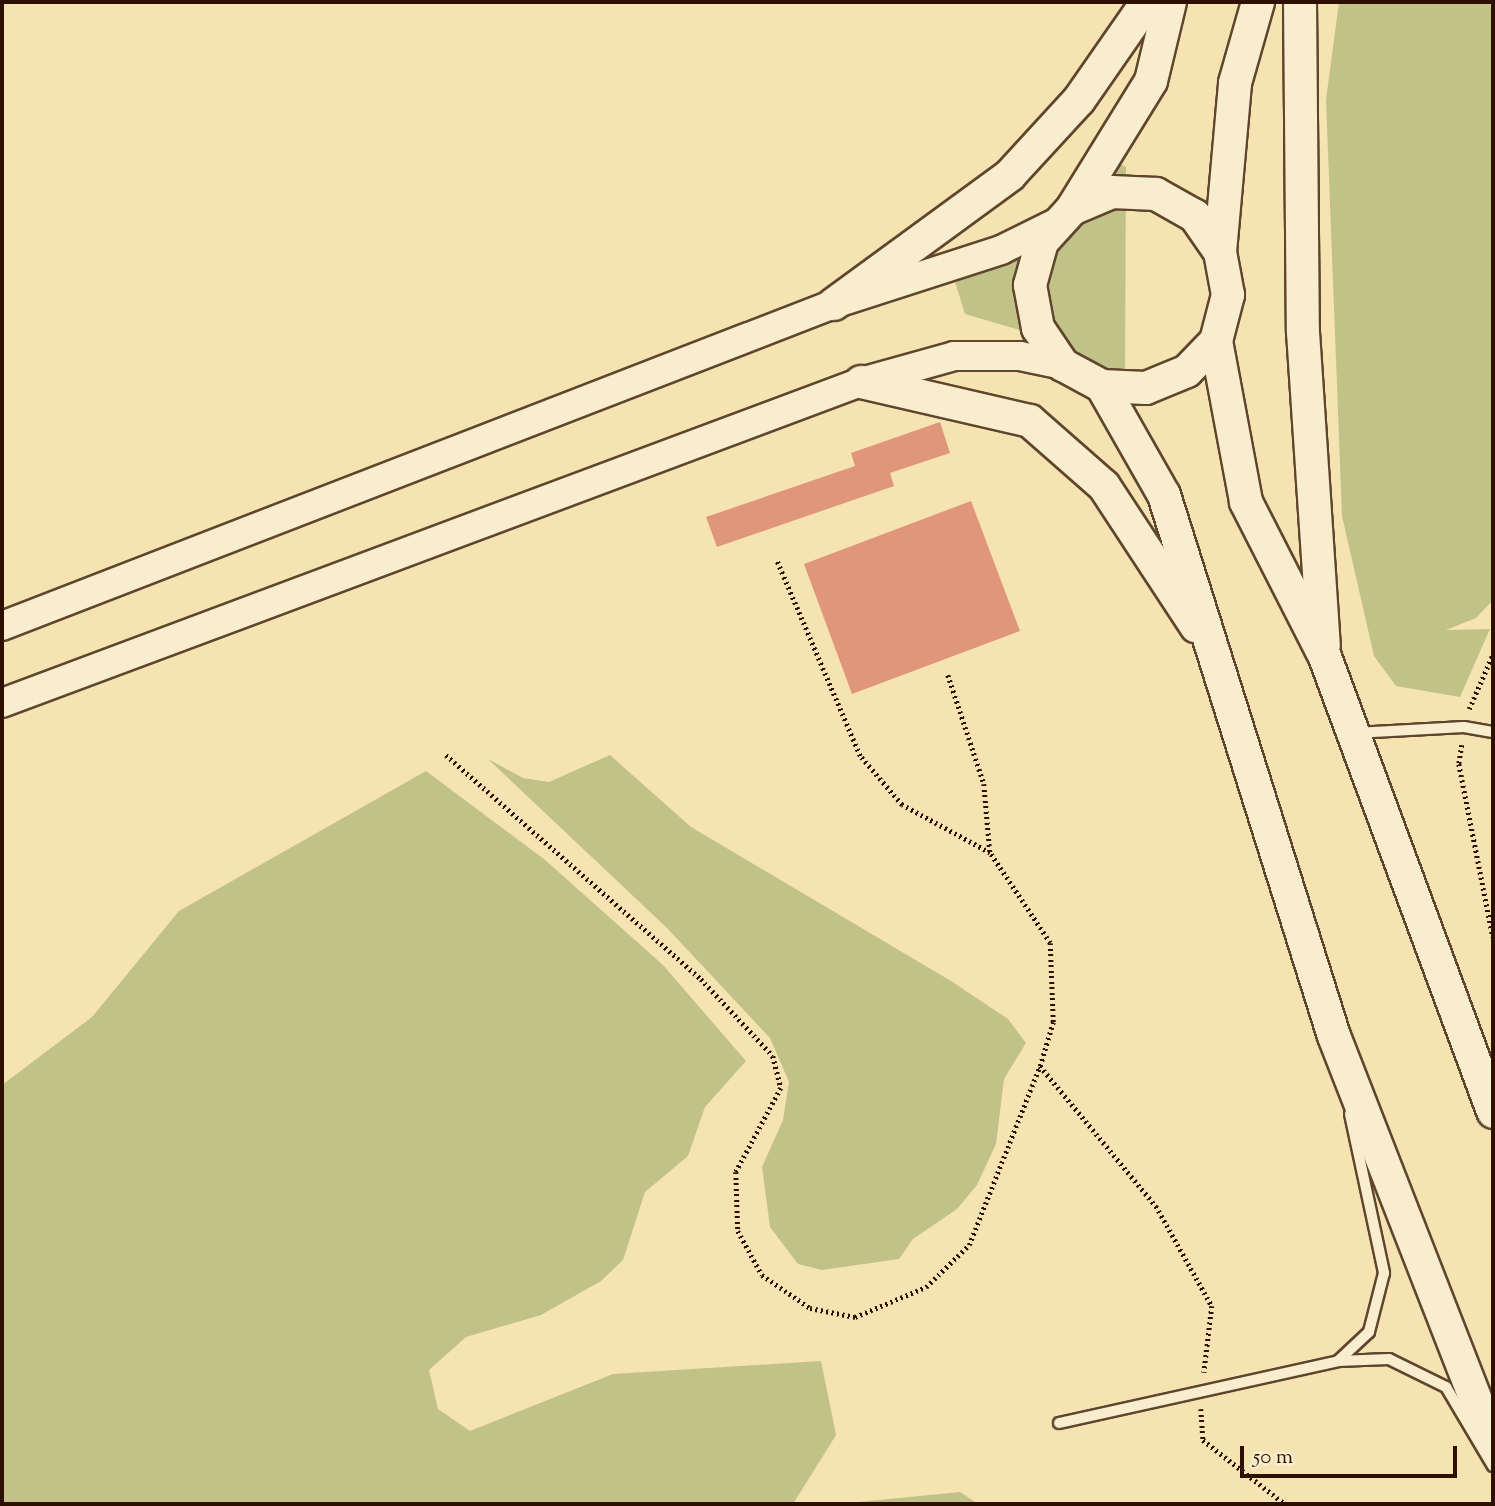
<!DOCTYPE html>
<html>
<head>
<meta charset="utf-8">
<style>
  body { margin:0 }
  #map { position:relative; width:1495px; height:1506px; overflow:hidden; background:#f5e4b1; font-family:"Sorts Mill Goudy",serif }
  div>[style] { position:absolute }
  .green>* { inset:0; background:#c1c288 }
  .building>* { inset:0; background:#e0967b }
  .path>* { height:4.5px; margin-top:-2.25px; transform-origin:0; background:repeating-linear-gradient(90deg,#2e1003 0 2px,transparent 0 5.5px) }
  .roads { filter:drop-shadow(2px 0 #60452e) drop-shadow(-2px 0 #60452e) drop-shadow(0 2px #60452e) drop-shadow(0 -2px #60452e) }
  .service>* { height:10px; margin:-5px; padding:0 5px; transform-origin:5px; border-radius:5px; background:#f8edcc }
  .tertiary>* { height:28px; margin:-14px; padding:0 14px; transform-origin:14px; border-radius:14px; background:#f8edcc }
  .secondary>* { height:32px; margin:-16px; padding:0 16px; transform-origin:16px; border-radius:16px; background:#f8edcc }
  span { translate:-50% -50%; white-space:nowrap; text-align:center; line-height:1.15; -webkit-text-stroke:6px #f8edcc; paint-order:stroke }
  .frame { position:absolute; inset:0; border:4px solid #2e1003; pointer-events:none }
  .scale { position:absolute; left:1240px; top:1446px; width:217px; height:32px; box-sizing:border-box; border:4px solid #2e1003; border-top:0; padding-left:9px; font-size:21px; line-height:24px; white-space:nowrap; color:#2e1003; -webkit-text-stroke:5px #f8edcc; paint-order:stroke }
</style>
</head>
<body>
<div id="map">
  <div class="green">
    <i style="clip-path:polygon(1339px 2px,1490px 2px,1493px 18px,1493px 600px,1476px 618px,1446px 630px,1490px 629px,1460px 697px,1396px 686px,1374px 656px,1342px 516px,1326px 100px)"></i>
    <i style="clip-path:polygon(1110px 159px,1126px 167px,1125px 378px,1109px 386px,1023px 331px,965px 314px,952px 272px,1006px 250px)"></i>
    <i style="clip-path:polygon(610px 755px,691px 827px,951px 981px,1008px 1019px,1026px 1043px,1004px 1079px,996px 1144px,977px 1185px,957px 1209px,913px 1239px,899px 1259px,822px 1270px,798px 1264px,770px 1227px,762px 1167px,783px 1120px,789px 1082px,770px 1038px,667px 928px,488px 759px,523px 778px,549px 782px)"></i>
    <i style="clip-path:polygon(426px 771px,544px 859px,663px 965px,746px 1061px,705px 1107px,688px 1156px,645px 1192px,623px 1260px,601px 1281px,541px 1315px,466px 1337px,429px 1370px,438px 1409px,470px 1431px,613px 1374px,821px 1361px,836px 1435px,793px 1504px,2px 1504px,2px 1085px,92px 1017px,179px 911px)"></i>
    <i style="clip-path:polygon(960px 1492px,978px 1504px,838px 1504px)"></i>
  </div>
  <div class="building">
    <i style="clip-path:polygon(940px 422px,950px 453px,890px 473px,894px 486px,717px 547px,706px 517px,855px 466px,851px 453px)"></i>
    <i style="clip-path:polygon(971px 501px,1020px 631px,852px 694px,804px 564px)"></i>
  </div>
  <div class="path">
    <i style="left:948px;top:675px;width:115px;rotate:71.7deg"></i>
    <i style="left:984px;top:784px;width:69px;rotate:85deg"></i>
    <i style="left:1469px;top:709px;width:60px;rotate:-66.4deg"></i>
    <i style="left:1462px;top:745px;width:19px;rotate:99deg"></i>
    <i style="left:1459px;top:764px;width:176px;rotate:78.9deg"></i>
    <i style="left:446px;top:755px;width:339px;rotate:41.3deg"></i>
    <i style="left:701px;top:979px;width:105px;rotate:46.9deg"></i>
    <i style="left:773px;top:1056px;width:33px;rotate:76deg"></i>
    <i style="left:781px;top:1088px;width:95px;rotate:118.2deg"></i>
    <i style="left:736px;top:1172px;width:59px;rotate:88.1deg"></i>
    <i style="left:738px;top:1231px;width:50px;rotate:61.4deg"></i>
    <i style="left:762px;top:1275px;width:58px;rotate:34.5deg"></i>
    <i style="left:810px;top:1308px;width:46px;rotate:11.3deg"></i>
    <i style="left:855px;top:1317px;width:77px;rotate:-22.9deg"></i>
    <i style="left:926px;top:1287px;width:60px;rotate:-44.3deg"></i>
    <i style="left:969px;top:1245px;width:193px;rotate:-68.4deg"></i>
    <i style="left:1040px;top:1066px;width:46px;rotate:-73.5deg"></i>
    <i style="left:1053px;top:1022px;width:79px;rotate:-92.2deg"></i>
    <i style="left:1050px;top:943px;width:108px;rotate:-123.7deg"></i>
    <i style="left:990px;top:853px;width:100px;rotate:-151.4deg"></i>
    <i style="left:902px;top:805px;width:65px;rotate:-130.6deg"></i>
    <i style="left:860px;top:756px;width:214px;rotate:-113.1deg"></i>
    <i style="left:1040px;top:1066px;width:182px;rotate:50.4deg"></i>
    <i style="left:1156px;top:1206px;width:115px;rotate:60.8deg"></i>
    <i style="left:1212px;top:1306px;width:67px;rotate:96.8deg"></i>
    <i style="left:1201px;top:1409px;width:31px;rotate:86deg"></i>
    <i style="left:1203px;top:1440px;width:104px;rotate:38deg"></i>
  </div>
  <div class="roads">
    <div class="service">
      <i style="left:1355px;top:733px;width:109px;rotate:-3.2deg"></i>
      <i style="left:1464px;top:727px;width:29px;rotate:10deg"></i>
      <i style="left:1350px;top:1114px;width:163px;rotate:77.9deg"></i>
      <i style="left:1384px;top:1273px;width:61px;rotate:104.3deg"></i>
      <i style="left:1369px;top:1332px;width:42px;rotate:136.9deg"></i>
      <i style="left:1338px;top:1361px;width:51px;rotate:-2.2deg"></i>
      <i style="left:1389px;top:1359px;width:64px;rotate:26.2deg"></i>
      <i style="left:1446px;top:1387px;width:92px;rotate:59.3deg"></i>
      <i style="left:1059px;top:1423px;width:286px;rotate:-12.5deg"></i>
    </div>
    <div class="tertiary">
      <i style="left:2px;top:626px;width:892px;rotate:-21.16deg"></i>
      <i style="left:834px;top:304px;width:176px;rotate:-17.9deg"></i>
      <i style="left:1001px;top:250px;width:66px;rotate:-26.2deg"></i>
      <i style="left:2px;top:703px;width:917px;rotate:-20.49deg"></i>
      <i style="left:861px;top:382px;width:97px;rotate:-15.6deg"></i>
      <i style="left:954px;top:356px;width:66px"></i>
      <i style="left:1020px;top:356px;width:44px;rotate:11.8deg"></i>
    </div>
    <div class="secondary">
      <i style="left:1300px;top:2px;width:330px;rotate:89.5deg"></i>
      <i style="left:1303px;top:332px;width:314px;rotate:86.2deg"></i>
      <i style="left:1072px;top:209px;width:150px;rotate:-58.3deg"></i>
      <i style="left:1151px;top:81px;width:81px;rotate:-76.5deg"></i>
      <i style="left:1220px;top:252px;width:44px;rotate:-124.8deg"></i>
      <i style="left:1195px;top:216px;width:45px;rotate:-150.6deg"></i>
      <i style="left:1156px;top:194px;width:44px;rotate:-177.4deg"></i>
      <i style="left:1112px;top:192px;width:43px;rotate:157deg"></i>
      <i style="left:1072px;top:209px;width:45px;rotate:132.3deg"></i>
      <i style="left:1042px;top:242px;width:45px;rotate:105.6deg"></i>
      <i style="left:1030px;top:285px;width:44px;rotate:79.5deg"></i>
      <i style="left:1038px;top:328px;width:45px;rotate:56deg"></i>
      <i style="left:1063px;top:365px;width:44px;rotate:28.3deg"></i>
      <i style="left:1102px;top:386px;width:44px;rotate:2.6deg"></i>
      <i style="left:1146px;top:388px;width:44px;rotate:-22.5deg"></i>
      <i style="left:1187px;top:371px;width:42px;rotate:-46deg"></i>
      <i style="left:1216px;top:341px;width:48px;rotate:-75.4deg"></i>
      <i style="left:1228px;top:295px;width:44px;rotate:-100.5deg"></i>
      <i style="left:1220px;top:252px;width:170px;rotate:-84.9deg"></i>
      <i style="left:1235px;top:83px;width:84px;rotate:-74.1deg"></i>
      <i style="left:834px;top:304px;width:218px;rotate:-36.2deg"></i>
      <i style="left:1010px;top:175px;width:102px;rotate:-47.4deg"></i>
      <i style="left:1079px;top:100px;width:119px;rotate:-55.2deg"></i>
      <i style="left:1216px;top:341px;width:164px;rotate:79.4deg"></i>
      <i style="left:1246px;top:502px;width:174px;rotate:63deg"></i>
      <i style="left:1325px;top:657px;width:485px;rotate:69.7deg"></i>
      <i style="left:861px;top:382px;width:173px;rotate:13deg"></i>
      <i style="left:1030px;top:421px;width:98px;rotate:41.3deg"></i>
      <i style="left:1104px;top:486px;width:168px;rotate:56.7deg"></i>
      <i style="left:1102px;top:386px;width:125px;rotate:60.4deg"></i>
      <i style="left:1164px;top:495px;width:567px;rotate:72.56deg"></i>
      <i style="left:1334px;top:1036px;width:437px;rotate:68.7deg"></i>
    </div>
  </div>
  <div class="frame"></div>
  <div class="scale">50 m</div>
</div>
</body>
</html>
